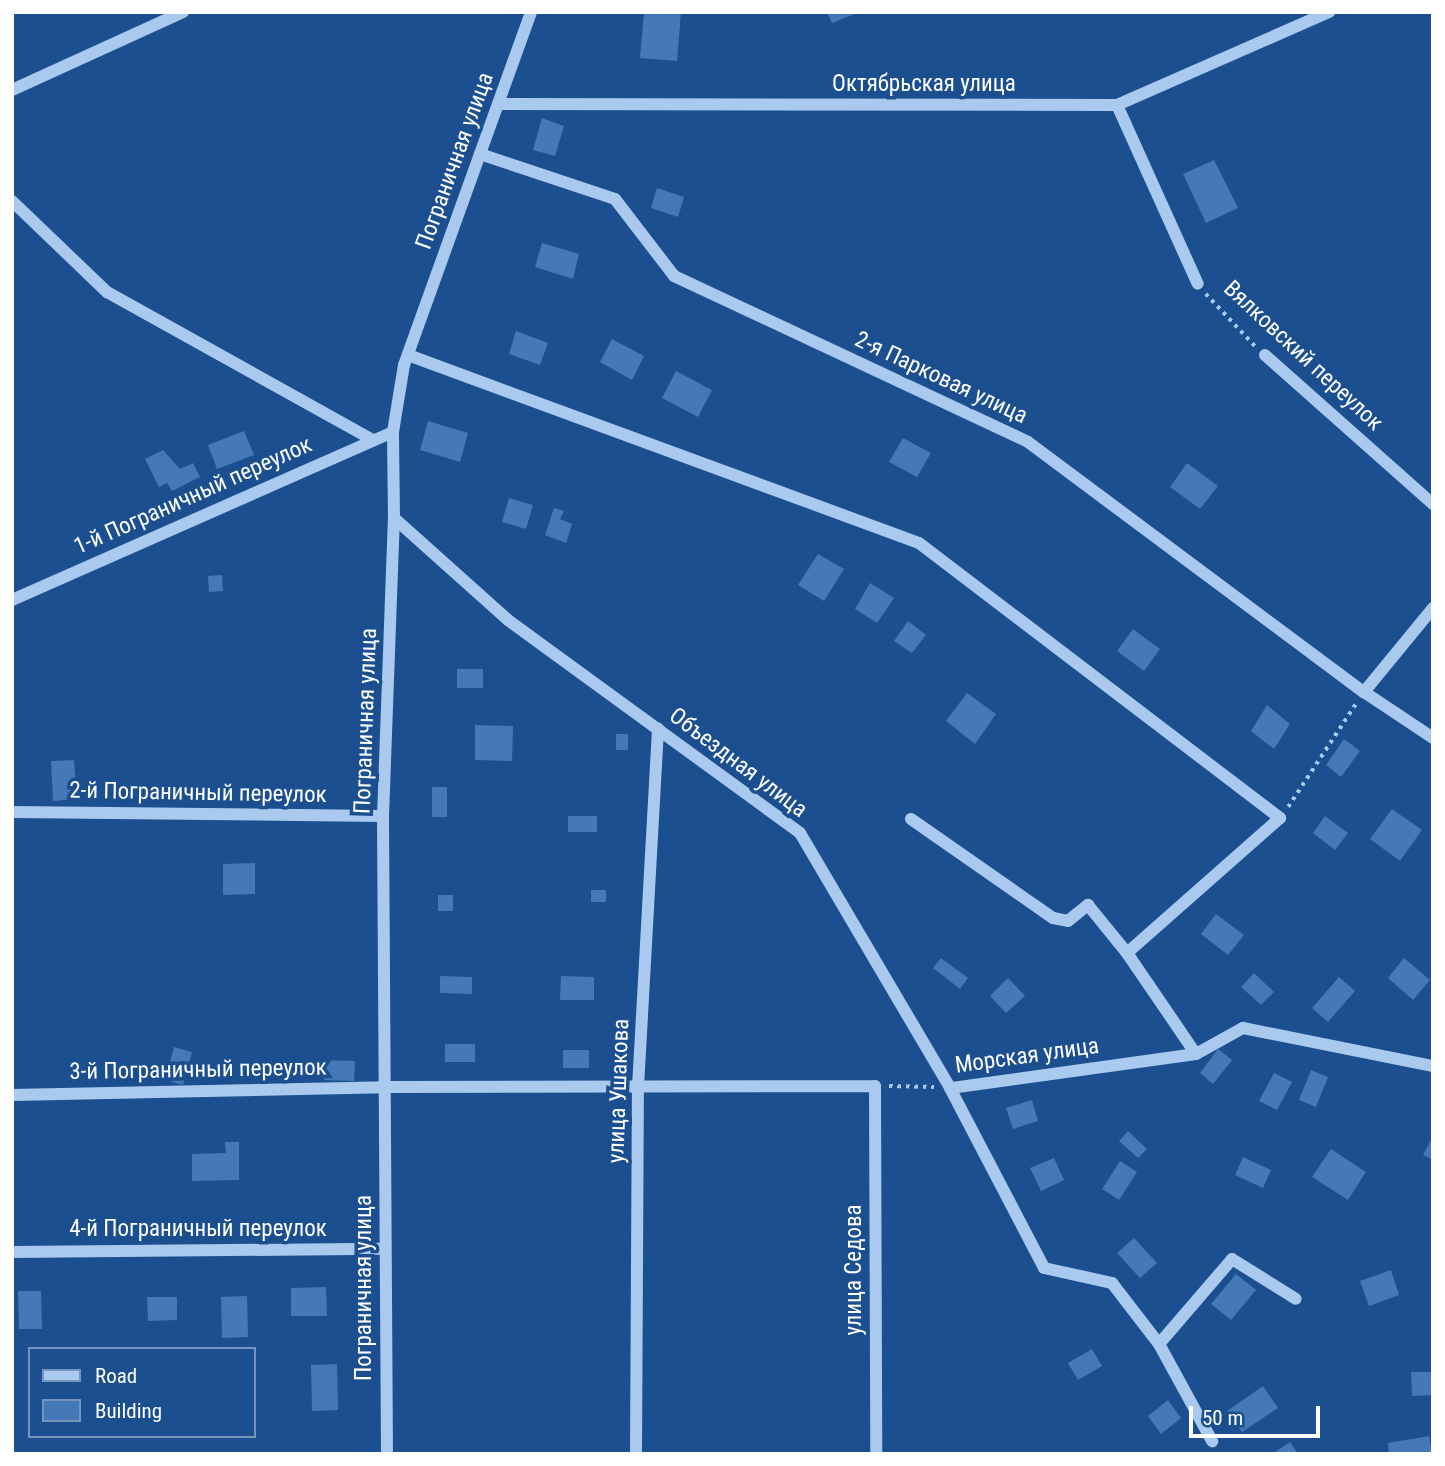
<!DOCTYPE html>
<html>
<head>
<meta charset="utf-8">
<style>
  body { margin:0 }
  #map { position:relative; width:1445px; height:1466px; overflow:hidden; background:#1b4f8f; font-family:"Roboto Condensed",sans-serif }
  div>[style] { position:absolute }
  .building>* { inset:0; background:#4478b7 }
  .path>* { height:3.5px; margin-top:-1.75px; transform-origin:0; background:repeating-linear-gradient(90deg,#a9c9ee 0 3.5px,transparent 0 8.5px) }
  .minor>* { height:12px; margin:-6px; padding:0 6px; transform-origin:6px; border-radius:6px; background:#a9c9ee }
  span { translate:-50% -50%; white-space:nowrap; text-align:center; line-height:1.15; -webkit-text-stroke:7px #1b4f8f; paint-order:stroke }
  .street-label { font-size:23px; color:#fff }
  .frame { position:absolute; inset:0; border:14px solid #fff; pointer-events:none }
  .legend { position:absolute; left:28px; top:1347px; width:228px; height:91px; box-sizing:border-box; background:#1b4f8f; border:2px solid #7695bc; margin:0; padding:9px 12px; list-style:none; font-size:21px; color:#fff }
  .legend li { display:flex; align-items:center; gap:14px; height:35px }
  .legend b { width:35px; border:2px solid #7695bc }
  .scale { position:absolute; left:1189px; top:1406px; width:131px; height:32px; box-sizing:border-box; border:4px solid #fff; border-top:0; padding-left:9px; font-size:21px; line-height:24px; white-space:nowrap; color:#fff; -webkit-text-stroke:5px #1b4f8f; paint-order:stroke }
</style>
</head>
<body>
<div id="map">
  <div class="building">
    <i style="clip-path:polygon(644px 12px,681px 12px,677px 61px,640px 58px)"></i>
    <i style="clip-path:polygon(827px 12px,859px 12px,832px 23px)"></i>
    <i style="clip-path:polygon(542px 118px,564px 126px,555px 156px,533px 150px)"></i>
    <i style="clip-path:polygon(1214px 160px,1238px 208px,1206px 223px,1183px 174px)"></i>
    <i style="clip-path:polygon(657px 188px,684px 197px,678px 217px,651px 208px)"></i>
    <i style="clip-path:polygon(542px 243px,579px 254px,573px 279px,535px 267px)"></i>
    <i style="clip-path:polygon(516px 331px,548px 343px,540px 365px,509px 354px)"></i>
    <i style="clip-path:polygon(612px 339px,644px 356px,632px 380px,600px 362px)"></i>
    <i style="clip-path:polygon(676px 371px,712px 390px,698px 417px,662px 398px)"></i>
    <i style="clip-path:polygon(428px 421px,468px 433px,460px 462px,420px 450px)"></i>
    <i style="clip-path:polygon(244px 431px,254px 455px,217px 469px,208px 445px)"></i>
    <i style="clip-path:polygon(903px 438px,931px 453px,917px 477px,889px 462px)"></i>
    <i style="clip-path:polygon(163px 450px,180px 469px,193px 463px,200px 477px,172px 491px,167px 483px,159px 487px,145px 459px)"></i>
    <i style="clip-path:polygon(1187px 463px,1218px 486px,1200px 509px,1170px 487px)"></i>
    <i style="clip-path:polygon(509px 498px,533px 505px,526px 529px,502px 522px)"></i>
    <i style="clip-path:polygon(554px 508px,564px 511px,560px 519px,572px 524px,566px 543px,545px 535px)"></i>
    <i style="clip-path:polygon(818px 554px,844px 569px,824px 601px,798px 585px)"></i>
    <i style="clip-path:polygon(222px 575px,223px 591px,209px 592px,208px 576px)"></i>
    <i style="clip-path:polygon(870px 583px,894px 598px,877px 623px,855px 609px)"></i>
    <i style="clip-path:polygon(908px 621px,926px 635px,912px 653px,894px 641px)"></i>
    <i style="clip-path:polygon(1133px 629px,1160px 649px,1144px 671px,1117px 651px)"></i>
    <i style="clip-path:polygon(457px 669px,483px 669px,483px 688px,457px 688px)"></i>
    <i style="clip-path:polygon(967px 693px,996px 714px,975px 744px,946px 721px)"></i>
    <i style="clip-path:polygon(1267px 705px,1290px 724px,1274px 749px,1251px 731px)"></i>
    <i style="clip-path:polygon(475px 725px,513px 726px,512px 761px,475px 760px)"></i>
    <i style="clip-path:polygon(616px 734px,628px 734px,628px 750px,616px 750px)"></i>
    <i style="clip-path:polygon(1344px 739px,1360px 751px,1341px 777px,1326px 765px)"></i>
    <i style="clip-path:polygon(74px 760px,77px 799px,53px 801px,51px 761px)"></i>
    <i style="clip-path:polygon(432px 787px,447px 787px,447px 817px,432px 817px)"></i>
    <i style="clip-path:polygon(1392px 809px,1422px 830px,1400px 861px,1370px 839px)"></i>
    <i style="clip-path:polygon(568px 816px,597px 816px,597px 832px,568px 832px)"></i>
    <i style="clip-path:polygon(1325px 816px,1348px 833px,1335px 850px,1313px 833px)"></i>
    <i style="clip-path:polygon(255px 863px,255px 894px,223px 895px,223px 864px)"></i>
    <i style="clip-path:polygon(591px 890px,606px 890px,606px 902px,591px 902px)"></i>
    <i style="clip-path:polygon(438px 895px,453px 895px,453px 911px,438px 911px)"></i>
    <i style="clip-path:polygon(1216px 914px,1244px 935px,1228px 955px,1201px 934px)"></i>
    <i style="clip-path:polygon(941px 958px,968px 978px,960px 989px,933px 968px)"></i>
    <i style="clip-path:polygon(1404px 958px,1430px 980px,1413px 1000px,1388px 978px)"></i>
    <i style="clip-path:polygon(1254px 973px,1274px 992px,1261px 1005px,1241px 987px)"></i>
    <i style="clip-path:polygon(440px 976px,472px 977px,472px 994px,440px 993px)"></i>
    <i style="clip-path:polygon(561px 976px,594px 977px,594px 1000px,560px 1000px)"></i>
    <i style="clip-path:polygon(1339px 977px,1355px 991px,1328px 1022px,1312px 1008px)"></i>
    <i style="clip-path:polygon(1008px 978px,1025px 996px,1006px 1013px,990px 996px)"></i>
    <i style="clip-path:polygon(445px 1044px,475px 1044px,475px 1062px,445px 1062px)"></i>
    <i style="clip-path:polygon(174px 1047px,192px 1052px,183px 1085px,165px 1080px)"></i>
    <i style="clip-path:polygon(1218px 1049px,1232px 1060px,1213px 1084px,1200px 1073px)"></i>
    <i style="clip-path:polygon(563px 1050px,589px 1050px,589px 1068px,563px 1068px)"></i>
    <i style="clip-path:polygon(325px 1060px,355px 1061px,354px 1081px,324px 1080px)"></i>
    <i style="clip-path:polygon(1311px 1070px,1328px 1077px,1316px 1107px,1299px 1100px)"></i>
    <i style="clip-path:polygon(1274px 1073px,1292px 1082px,1277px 1110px,1259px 1101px)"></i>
    <i style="clip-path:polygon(1032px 1100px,1038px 1121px,1013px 1129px,1006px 1108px)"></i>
    <i style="clip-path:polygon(1128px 1131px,1147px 1149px,1138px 1158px,1119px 1141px)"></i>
    <i style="clip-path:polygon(1433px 1136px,1433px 1160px,1423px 1155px)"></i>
    <i style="clip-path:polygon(225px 1142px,239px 1142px,239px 1180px,192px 1181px,192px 1154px,226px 1153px)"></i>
    <i style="clip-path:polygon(1331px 1149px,1366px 1172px,1348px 1200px,1312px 1177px)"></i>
    <i style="clip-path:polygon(1243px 1157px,1271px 1170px,1263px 1188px,1235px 1175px)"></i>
    <i style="clip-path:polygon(1054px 1158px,1064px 1180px,1041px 1191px,1030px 1168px)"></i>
    <i style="clip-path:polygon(1120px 1161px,1137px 1172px,1119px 1200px,1102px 1189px)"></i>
    <i style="clip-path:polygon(1134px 1238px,1157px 1263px,1140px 1278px,1117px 1253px)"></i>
    <i style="clip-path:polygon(1391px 1270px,1399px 1295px,1369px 1306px,1360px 1281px)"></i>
    <i style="clip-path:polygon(1236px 1274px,1256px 1290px,1231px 1320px,1211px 1304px)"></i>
    <i style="clip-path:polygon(326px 1287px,327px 1316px,291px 1316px,291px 1288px)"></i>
    <i style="clip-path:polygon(18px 1291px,41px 1291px,42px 1329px,19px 1329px)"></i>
    <i style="clip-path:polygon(247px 1296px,248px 1337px,222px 1338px,221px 1297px)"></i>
    <i style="clip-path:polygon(147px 1297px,177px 1297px,177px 1320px,148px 1321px)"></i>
    <i style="clip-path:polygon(1092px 1349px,1102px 1366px,1078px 1380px,1068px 1363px)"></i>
    <i style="clip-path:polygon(337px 1364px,338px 1410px,312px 1411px,311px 1365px)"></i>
    <i style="clip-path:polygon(1411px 1372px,1433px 1372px,1433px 1395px,1412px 1396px)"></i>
    <i style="clip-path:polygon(1263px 1386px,1278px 1408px,1242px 1432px,1227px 1411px)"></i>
    <i style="clip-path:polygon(1168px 1400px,1181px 1418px,1161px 1434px,1148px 1416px)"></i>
    <i style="clip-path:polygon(1429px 1436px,1432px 1454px,1389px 1454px,1388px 1443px)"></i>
    <i style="clip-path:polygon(1290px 1442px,1298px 1454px,1272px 1454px)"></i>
  </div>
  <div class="path">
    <i style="left:1206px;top:294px;width:73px;rotate:46.7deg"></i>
    <i style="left:1288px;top:807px;width:126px;rotate:-56.7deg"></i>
    <i style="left:889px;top:1086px;width:45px;rotate:1.3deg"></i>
  </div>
  <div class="minor">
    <i style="left:12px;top:90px;width:188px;rotate:-24.5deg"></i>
    <i style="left:498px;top:104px;width:619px;rotate:0.09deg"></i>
    <i style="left:1117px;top:105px;width:232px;rotate:-23.7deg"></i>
    <i style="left:1117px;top:105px;width:196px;rotate:65.7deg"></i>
    <i style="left:480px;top:154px;width:142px;rotate:18.4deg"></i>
    <i style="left:615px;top:199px;width:97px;rotate:52.5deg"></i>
    <i style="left:674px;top:276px;width:391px;rotate:25.1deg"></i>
    <i style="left:1028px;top:442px;width:419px;rotate:36.7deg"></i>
    <i style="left:1364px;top:692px;width:83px;rotate:33.7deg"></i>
    <i style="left:12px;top:201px;width:132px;rotate:43.8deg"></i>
    <i style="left:107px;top:292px;width:302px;rotate:29.1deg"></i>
    <i style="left:408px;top:355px;width:544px;rotate:20.2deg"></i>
    <i style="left:919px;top:543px;width:454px;rotate:37.3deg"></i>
    <i style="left:1280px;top:818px;width:204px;rotate:138.6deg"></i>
    <i style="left:1127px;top:953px;width:122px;rotate:55.7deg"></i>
    <i style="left:1196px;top:1054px;width:248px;rotate:172.1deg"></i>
    <i style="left:1265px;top:355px;width:225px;rotate:41.6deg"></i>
    <i style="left:394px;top:518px;width:153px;rotate:41.8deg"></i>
    <i style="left:508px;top:620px;width:361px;rotate:36.1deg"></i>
    <i style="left:800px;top:833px;width:296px;rotate:59.5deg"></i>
    <i style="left:950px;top:1088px;width:203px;rotate:62.4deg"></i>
    <i style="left:1044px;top:1268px;width:70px;rotate:12.4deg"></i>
    <i style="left:1112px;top:1283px;width:77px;rotate:52.4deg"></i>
    <i style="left:1159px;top:1344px;width:111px;rotate:61.3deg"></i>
    <i style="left:12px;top:600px;width:416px;rotate:-23.8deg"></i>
    <i style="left:1364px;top:692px;width:109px;rotate:-50.6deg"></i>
    <i style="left:12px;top:812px;width:371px;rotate:0.6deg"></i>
    <i style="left:911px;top:819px;width:173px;rotate:34.9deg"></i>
    <i style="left:1053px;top:918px;width:15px;rotate:11deg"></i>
    <i style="left:1068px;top:921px;width:26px;rotate:-39deg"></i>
    <i style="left:1088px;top:905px;width:62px;rotate:50.9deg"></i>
    <i style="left:1196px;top:1054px;width:54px;rotate:-29deg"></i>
    <i style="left:1243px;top:1028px;width:194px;rotate:11.3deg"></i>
    <i style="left:12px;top:1095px;width:372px;rotate:-1.2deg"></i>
    <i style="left:384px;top:1087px;width:491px;rotate:-0.1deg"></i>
    <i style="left:875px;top:1086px;width:368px;rotate:89.8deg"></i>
    <i style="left:12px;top:1252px;width:372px;rotate:-0.5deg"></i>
    <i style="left:1159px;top:1344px;width:112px;rotate:-49.3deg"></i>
    <i style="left:1232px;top:1259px;width:75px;rotate:32deg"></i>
    <i style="left:387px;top:1454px;width:638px;rotate:-90.36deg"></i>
    <i style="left:383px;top:816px;width:298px;rotate:-87.9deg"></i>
    <i style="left:394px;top:518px;width:86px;rotate:-90.7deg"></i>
    <i style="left:393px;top:432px;width:68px;rotate:-80.7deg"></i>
    <i style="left:404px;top:365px;width:375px;rotate:-70.2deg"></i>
    <i style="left:636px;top:1454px;width:367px;rotate:-89.7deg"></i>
    <i style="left:638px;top:1087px;width:359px;rotate:-86.8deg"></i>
  </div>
  <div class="street-label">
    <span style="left:924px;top:84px">Октябрьская улица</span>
    <span style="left:455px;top:161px;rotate:-70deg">Пограничная улица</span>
    <span style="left:1303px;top:356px;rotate:43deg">Вялковский переулок</span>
    <span style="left:941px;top:378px;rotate:25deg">2-я Парковая улица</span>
    <span style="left:193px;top:496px;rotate:-24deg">1-й Пограничный переулок</span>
    <span style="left:366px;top:721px;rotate:-88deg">Пограничная улица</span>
    <span style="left:738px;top:763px;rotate:37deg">Объездная улица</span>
    <span style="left:198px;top:793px;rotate:1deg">2-й Пограничный переулок</span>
    <span style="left:1027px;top:1056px;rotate:-8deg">Морская улица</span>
    <span style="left:198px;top:1070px;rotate:-1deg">3-й Пограничный переулок</span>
    <span style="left:619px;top:1091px;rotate:-88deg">улица Ушакова</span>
    <span style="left:198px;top:1229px">4-й Пограничный переулок</span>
    <span style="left:854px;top:1270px;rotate:-90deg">улица Седова</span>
    <span style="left:364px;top:1288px;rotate:-90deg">Пограничная улица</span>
  </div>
  <div class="frame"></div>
  <ul class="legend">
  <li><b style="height:9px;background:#a9c9ee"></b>Road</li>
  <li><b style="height:19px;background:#4478b7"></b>Building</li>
  </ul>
  <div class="scale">50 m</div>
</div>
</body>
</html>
